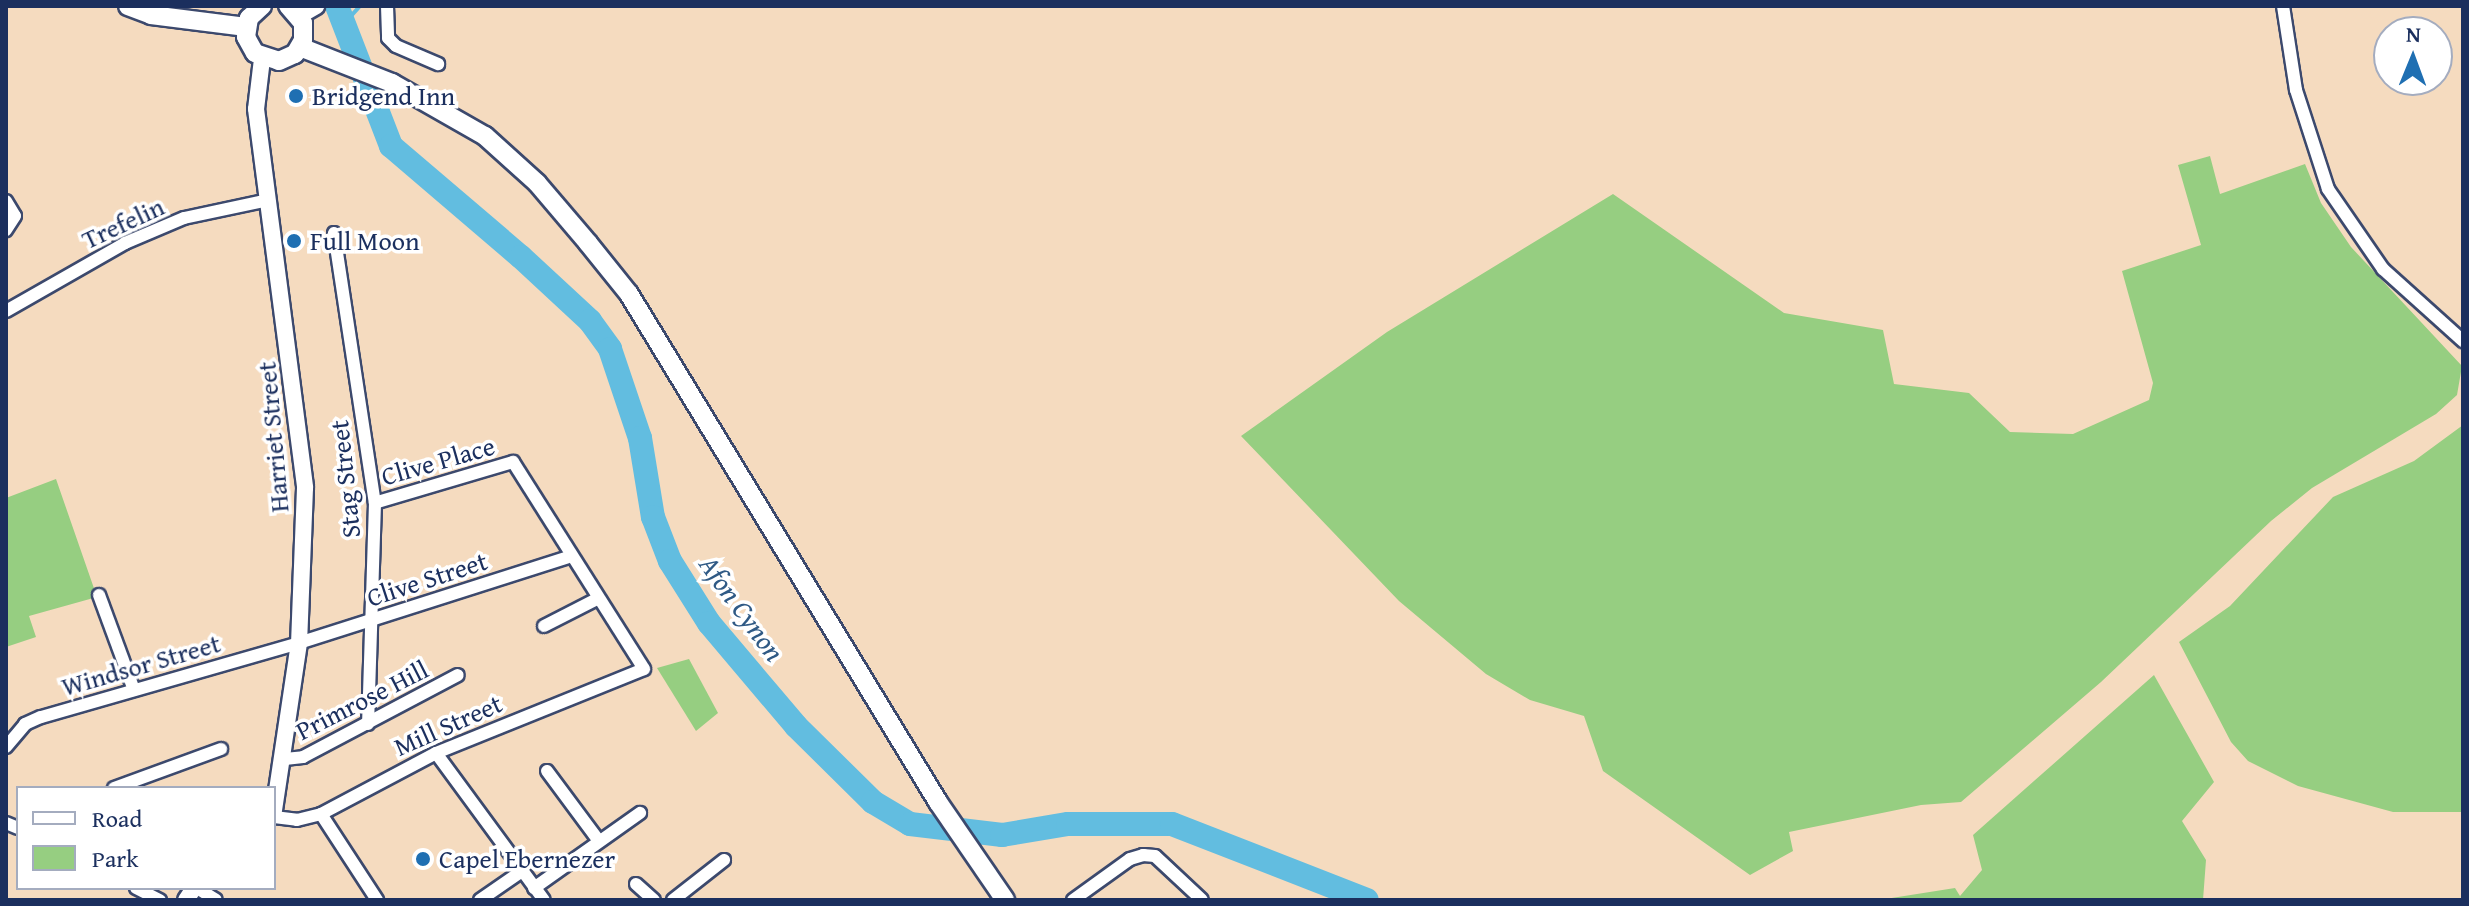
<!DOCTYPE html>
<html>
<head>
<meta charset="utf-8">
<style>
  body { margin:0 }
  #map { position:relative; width:2469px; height:906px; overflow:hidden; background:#f5dbbf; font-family:"Gentium Book Plus",serif }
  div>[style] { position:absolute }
  .green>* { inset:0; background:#96ce81 }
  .stream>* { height:4px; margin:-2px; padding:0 2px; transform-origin:2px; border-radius:2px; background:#62bde0 }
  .river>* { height:24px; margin:-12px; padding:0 12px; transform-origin:12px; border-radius:12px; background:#62bde0 }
  .roads { filter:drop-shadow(2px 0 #3c496d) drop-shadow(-2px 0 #3c496d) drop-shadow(0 2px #3c496d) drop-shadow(0 -2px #3c496d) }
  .street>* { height:12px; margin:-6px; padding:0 6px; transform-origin:6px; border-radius:6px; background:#fff }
  .secondary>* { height:16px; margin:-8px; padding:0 8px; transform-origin:8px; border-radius:8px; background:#fff }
  .primary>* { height:18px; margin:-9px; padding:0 9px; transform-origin:9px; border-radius:9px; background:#fff }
  .dots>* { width:22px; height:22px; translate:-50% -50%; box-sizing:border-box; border:4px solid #fff; border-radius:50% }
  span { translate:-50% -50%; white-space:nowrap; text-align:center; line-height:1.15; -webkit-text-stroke:7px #fff; paint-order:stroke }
  .poi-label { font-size:26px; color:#1b2f5e }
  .left { translate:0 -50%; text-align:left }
  .street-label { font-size:26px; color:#1b2f5e }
  .water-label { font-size:28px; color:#305a85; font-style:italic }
  .frame { position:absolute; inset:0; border:8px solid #1b2f5e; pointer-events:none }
  .legend { position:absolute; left:16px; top:786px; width:260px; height:104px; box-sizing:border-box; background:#fff; border:2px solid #a4acbf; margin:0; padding:10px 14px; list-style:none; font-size:24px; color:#1b2f5e }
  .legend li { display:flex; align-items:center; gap:16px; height:40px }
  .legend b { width:40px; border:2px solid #a4acbf }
  .north { position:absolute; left:2373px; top:16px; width:80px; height:80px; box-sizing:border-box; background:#fff; border:2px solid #a4acbf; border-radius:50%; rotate:1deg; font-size:22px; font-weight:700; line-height:32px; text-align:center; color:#1b2f5e }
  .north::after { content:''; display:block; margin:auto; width:28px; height:36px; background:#1f6fb2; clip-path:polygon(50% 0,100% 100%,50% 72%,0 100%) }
</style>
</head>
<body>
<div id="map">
  <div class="green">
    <i style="clip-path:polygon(2210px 156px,2220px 194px,2305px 164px,2321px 203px,2351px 247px,2462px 366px,2457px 395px,2436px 414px,2312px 488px,2271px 521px,2101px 682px,1961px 802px,1921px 805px,1789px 832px,1793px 851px,1750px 875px,1603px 771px,1584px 716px,1530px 700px,1486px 674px,1399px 601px,1241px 436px,1387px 332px,1613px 194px,1784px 313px,1883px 330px,1894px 384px,1969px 393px,2010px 432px,2073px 434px,2149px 400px,2153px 383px,2122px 271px,2201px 245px,2178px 165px)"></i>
    <i style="clip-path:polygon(2463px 425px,2463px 812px,2393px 812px,2298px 786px,2248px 761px,2231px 742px,2179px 642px,2230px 606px,2333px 497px,2414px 461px)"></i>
    <i style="clip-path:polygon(56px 479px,97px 597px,29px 616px,36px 637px,6px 647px,6px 498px)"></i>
    <i style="clip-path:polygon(689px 659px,718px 713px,696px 731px,657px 668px)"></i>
    <i style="clip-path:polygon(2154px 675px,2214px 782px,2182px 821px,2206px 860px,2203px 900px,1879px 900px,1955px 888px,1960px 896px,1982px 870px,1973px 835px)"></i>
  </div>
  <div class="stream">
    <i style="left:342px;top:26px;width:27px;rotate:-48deg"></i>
  </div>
  <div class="river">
    <i style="left:337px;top:6px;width:150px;rotate:68.9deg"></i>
    <i style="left:391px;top:146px;width:171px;rotate:40.5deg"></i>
    <i style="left:521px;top:257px;width:94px;rotate:42.8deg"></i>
    <i style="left:590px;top:321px;width:34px;rotate:54deg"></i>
    <i style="left:610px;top:349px;width:94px;rotate:71.4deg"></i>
    <i style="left:640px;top:438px;width:80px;rotate:80.7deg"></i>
    <i style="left:653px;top:517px;width:47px;rotate:68.9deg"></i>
    <i style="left:670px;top:561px;width:73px;rotate:57.8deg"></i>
    <i style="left:709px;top:623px;width:135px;rotate:49.8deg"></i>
    <i style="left:796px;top:726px;width:108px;rotate:44.6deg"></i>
    <i style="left:873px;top:802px;width:43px;rotate:30.7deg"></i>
    <i style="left:910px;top:824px;width:93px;rotate:6.8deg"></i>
    <i style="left:1002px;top:835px;width:67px;rotate:-9.5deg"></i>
    <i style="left:1068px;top:824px;width:104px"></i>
    <i style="left:1172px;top:824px;width:209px;rotate:21.3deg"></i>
  </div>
  <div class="roads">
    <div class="street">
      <i style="left:387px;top:6px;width:32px;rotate:88deg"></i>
      <i style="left:388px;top:38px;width:11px;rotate:45deg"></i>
      <i style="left:396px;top:46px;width:46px;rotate:23.2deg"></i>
      <i style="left:2283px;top:6px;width:85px;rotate:81.2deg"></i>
      <i style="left:2296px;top:90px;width:104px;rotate:72.1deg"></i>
      <i style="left:2328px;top:189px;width:97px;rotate:55.5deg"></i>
      <i style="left:2383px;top:269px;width:108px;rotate:42deg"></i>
      <i style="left:6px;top:201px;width:17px;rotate:59deg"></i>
      <i style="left:15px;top:216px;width:17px;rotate:123deg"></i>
      <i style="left:334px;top:233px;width:273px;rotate:81.4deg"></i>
      <i style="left:375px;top:503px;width:221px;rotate:91.8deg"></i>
      <i style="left:6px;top:311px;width:137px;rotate:-29.7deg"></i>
      <i style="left:125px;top:243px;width:64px;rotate:-23deg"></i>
      <i style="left:184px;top:218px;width:87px;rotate:-12deg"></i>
      <i style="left:99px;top:595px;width:101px;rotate:69.8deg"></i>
      <i style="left:544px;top:626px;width:57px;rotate:-27deg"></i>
      <i style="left:6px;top:747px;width:30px;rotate:-50deg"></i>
      <i style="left:25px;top:724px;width:17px;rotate:-24deg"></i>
      <i style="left:41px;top:717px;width:268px;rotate:-16deg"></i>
      <i style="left:299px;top:643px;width:282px;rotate:-17.7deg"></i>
      <i style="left:436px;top:753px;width:182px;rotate:53.7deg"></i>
      <i style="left:285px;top:759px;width:18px;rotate:-6deg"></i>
      <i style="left:303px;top:757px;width:175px;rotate:-27.9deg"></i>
      <i style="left:547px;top:771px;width:87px;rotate:53.4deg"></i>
      <i style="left:114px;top:788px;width:114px;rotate:-20deg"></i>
      <i style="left:321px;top:814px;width:103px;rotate:56.9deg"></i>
      <i style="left:274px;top:817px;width:23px;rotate:7deg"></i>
      <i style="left:297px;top:820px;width:25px;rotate:-14deg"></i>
      <i style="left:321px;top:814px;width:130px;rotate:-27.9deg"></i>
      <i style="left:436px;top:753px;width:224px;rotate:-22deg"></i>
      <i style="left:644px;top:669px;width:245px;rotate:-122.3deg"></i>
      <i style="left:513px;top:462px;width:144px;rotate:163.5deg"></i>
      <i style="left:6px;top:823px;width:13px;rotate:23deg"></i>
      <i style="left:636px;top:884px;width:24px;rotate:42deg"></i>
      <i style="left:136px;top:888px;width:27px;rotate:27deg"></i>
      <i style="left:197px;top:888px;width:22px;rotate:32deg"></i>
      <i style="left:534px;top:888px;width:130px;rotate:-35.3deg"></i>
      <i style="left:480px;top:900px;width:51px;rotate:-34.6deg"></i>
      <i style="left:673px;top:900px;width:65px;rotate:-38.1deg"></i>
      <i style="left:1073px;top:900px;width:70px;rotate:-35.7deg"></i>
      <i style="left:1130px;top:859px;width:14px;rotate:-17deg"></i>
      <i style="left:1143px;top:855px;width:12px;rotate:5deg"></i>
      <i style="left:1155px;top:856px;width:64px;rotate:43.1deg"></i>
    </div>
    <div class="secondary">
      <i style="left:299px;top:16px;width:20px;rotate:-30deg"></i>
      <i style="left:262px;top:59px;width:50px;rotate:96.8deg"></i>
      <i style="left:256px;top:109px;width:382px;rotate:82.6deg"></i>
      <i style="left:305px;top:488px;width:155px;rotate:92.2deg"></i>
      <i style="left:299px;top:643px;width:170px;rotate:98.5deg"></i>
      <i style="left:186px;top:900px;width:14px;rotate:-56deg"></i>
    </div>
    <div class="primary">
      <i style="left:128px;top:6px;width:25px;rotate:21deg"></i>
      <i style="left:151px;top:15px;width:96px;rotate:7.2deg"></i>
      <i style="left:262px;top:6px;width:18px;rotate:137deg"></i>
      <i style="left:249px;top:18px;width:19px;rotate:99deg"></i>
      <i style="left:246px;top:37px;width:18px;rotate:61deg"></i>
      <i style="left:255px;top:53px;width:25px;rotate:18deg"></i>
      <i style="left:279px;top:61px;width:17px;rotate:-24deg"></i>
      <i style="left:295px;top:54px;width:16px;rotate:-60deg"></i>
      <i style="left:303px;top:40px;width:17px;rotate:-90deg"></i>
      <i style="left:303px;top:23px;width:23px;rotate:-131deg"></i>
      <i style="left:300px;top:47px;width:99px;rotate:21.4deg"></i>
      <i style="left:392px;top:83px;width:107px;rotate:29.7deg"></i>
      <i style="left:485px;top:136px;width:70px;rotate:42.1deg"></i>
      <i style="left:537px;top:183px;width:79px;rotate:49.6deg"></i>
      <i style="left:588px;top:243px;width:65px;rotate:51.2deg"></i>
      <i style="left:629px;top:294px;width:595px;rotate:58.69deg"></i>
      <i style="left:938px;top:802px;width:119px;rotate:55.6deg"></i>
    </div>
  </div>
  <div class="dots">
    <i style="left:296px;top:96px;background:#1f6fb2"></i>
    <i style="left:294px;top:241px;background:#1f6fb2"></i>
    <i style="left:423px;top:859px;background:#1f6fb2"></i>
  </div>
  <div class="poi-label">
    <span class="left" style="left:312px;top:96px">Bridgend Inn</span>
    <span class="left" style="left:310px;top:241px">Full Moon</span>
    <span class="left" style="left:439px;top:859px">Capel Ebernezer</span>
  </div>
  <div class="street-label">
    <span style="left:123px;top:223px;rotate:-25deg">Trefelin</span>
    <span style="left:273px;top:437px;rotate:-95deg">Harriet Street</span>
    <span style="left:438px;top:461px;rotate:-16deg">Clive Place</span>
    <span style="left:345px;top:479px;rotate:-96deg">Stag Street</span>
    <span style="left:427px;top:579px;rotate:-18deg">Clive Street</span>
    <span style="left:141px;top:665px;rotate:-16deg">Windsor Street</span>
    <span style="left:362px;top:700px;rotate:-27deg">Primrose Hill</span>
    <span style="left:448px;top:725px;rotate:-24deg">Mill Street</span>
  </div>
  <div class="water-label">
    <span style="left:742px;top:608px;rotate:54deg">Afon Cynon</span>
  </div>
  <div class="frame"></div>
  <ul class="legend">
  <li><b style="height:10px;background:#fff"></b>Road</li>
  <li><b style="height:22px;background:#96ce81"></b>Park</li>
  </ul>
  <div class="north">N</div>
</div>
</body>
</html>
